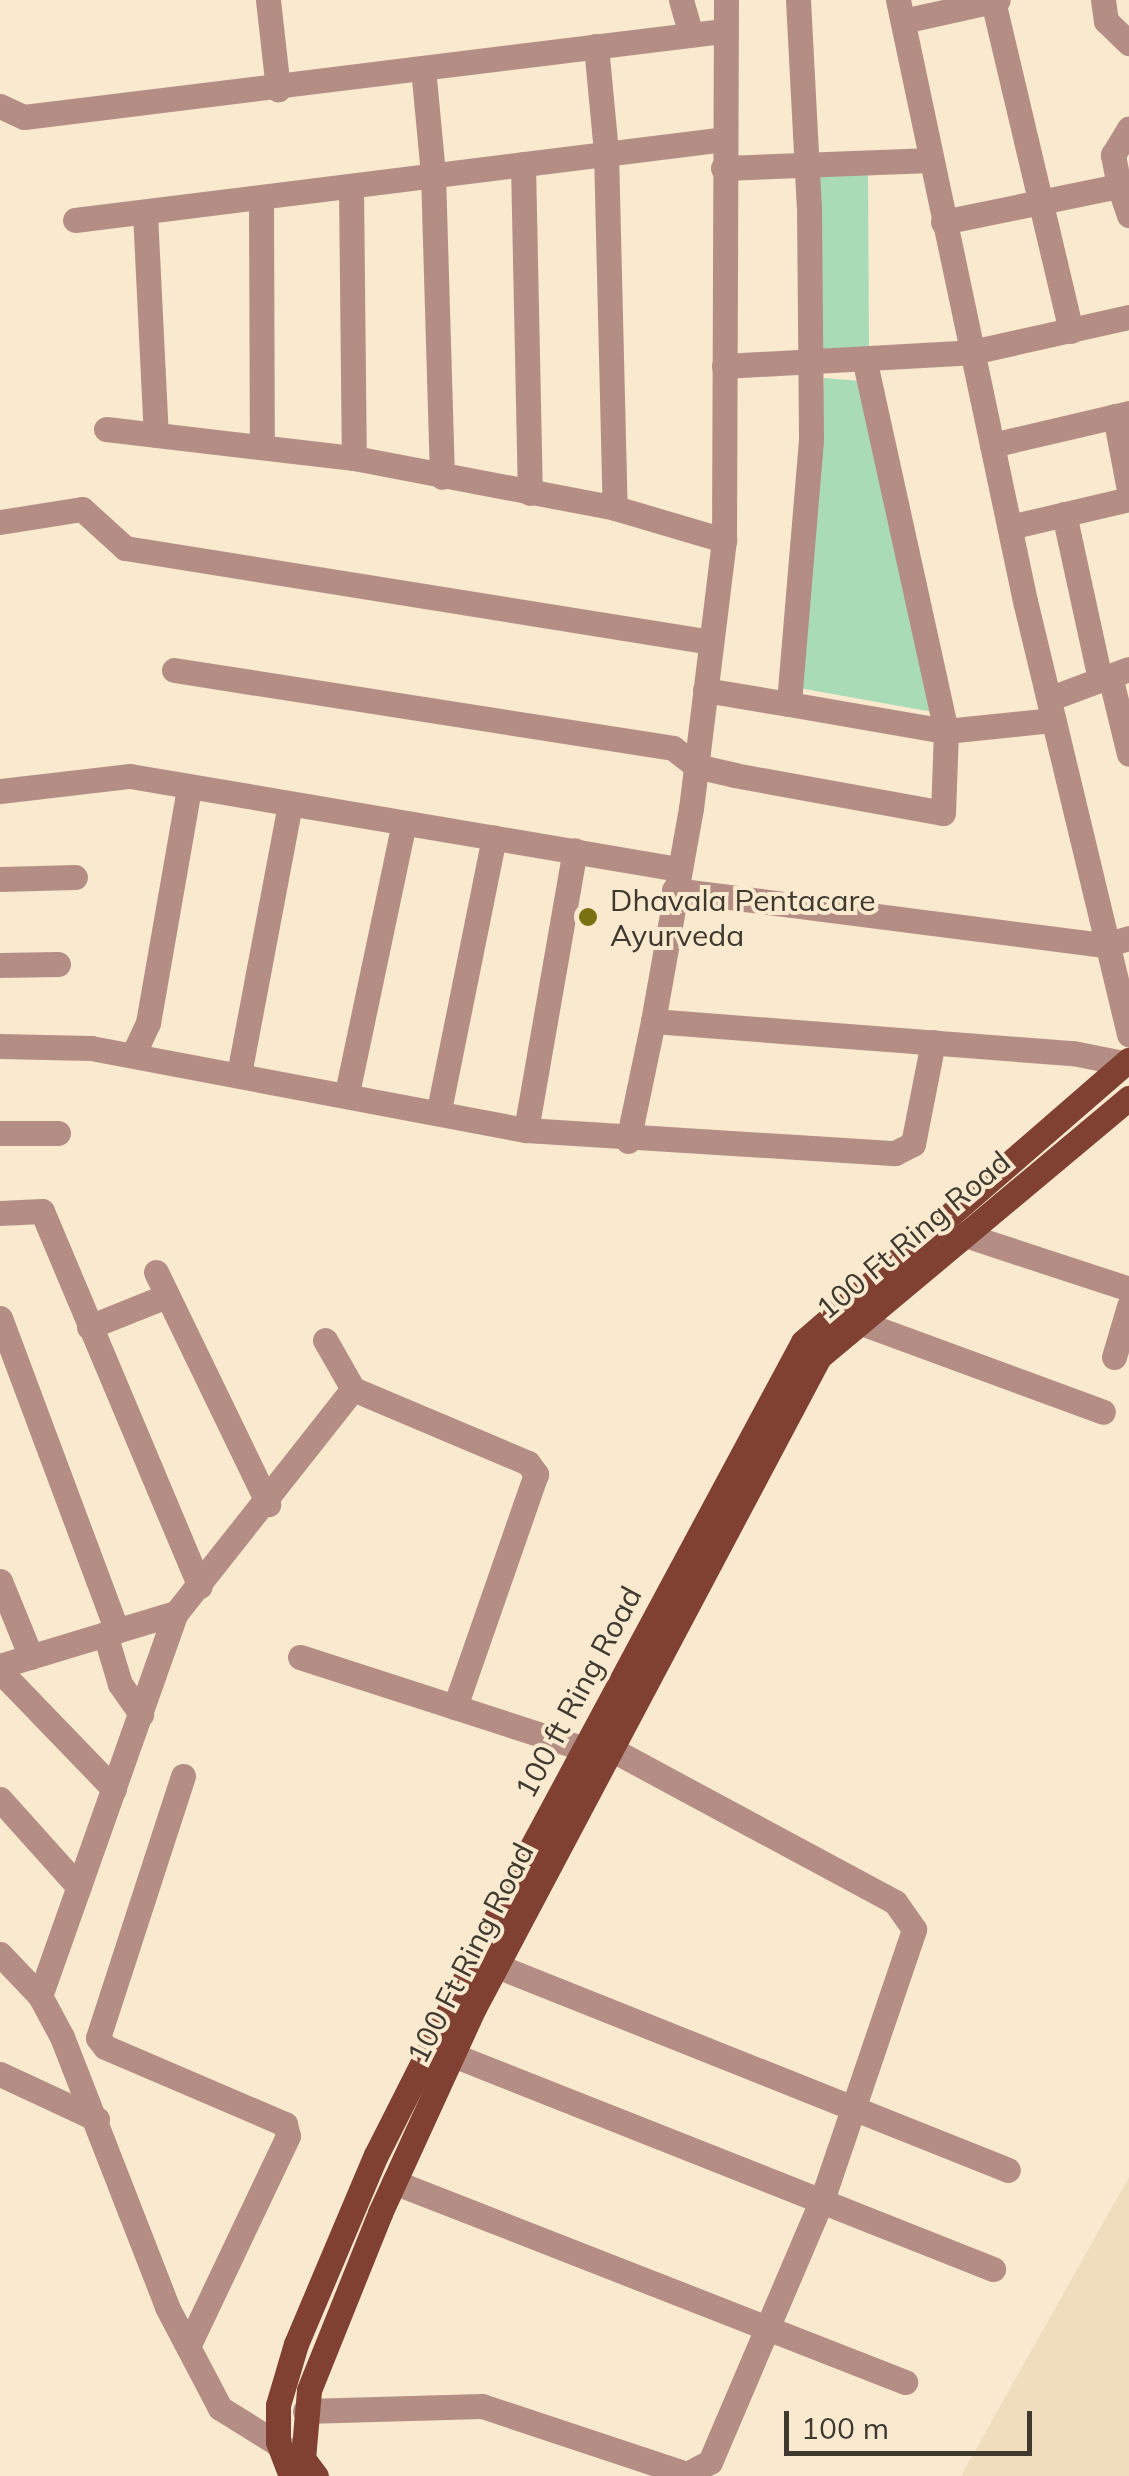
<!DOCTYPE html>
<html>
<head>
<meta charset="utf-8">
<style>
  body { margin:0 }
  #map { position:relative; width:1129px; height:2476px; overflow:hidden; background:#f9e9cf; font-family:Mulish,sans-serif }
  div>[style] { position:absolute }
  .built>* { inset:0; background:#f0ddbd }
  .green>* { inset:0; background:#aadbb7 }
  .minor>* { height:25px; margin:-12.5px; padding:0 12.5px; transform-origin:12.5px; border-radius:12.5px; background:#b48e85 }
  .major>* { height:25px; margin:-12.5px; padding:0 12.5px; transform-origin:12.5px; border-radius:12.5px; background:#804132 }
  .dots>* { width:28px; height:28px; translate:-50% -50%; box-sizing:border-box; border:5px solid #f9e9cf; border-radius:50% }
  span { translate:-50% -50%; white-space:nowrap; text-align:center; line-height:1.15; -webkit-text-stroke:8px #f9e9cf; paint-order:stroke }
  .poi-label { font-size:30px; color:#3f392f }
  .left { translate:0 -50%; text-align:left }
  .street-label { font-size:30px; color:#3f392f }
  .scale { position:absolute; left:784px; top:2411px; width:248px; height:45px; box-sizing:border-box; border:5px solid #3f392f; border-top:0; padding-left:12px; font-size:30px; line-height:35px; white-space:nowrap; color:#3f392f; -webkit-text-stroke:8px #f9e9cf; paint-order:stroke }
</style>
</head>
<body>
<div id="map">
  <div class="built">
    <i style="clip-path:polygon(1129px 2177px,1129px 2476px,961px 2476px)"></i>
  </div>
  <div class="green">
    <i style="clip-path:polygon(868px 172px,869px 352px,818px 352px,817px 173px)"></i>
    <i style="clip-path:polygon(824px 378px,860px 381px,933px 712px,799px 688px)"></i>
  </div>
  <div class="minor">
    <i style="left:268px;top:0;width:90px;rotate:83.6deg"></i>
    <i style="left:681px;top:0;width:36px;rotate:74deg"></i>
    <i style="left:726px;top:0;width:540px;rotate:90.21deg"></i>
    <i style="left:724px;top:540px;width:270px;rotate:97deg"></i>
    <i style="left:691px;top:808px;width:216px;rotate:100.1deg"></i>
    <i style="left:653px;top:1021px;width:421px;rotate:4.4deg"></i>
    <i style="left:1073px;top:1053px;width:51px;rotate:11.3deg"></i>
    <i style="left:798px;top:0;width:207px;rotate:87deg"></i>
    <i style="left:809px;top:207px;width:233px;rotate:89.5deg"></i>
    <i style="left:811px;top:440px;width:265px;rotate:94.8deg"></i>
    <i style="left:789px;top:704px;width:159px;rotate:9.8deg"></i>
    <i style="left:946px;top:731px;width:108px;rotate:-5.9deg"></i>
    <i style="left:898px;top:0;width:614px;rotate:78.07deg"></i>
    <i style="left:1025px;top:601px;width:446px;rotate:76.5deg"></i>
    <i style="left:1103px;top:0;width:21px;rotate:82deg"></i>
    <i style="left:1106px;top:21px;width:32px;rotate:44deg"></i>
    <i style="left:993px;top:1px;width:339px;rotate:76.7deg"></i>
    <i style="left:903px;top:21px;width:97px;rotate:-12.5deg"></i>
    <i style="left:596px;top:46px;width:106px;rotate:84.6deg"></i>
    <i style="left:606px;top:152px;width:356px;rotate:88.6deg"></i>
    <i style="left:423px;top:68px;width:106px;rotate:84.6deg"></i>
    <i style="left:433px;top:174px;width:303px;rotate:88.3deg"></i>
    <i style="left:0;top:106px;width:26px;rotate:25deg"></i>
    <i style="left:24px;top:117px;width:703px;rotate:-7.02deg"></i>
    <i style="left:523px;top:164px;width:329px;rotate:88.8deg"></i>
    <i style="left:723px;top:168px;width:208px;rotate:-2.2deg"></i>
    <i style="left:1119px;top:186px;width:32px;rotate:-101deg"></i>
    <i style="left:1113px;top:155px;width:31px;rotate:-59deg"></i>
    <i style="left:351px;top:187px;width:271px;rotate:89.4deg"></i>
    <i style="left:261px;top:199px;width:248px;rotate:89.8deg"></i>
    <i style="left:145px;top:213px;width:222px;rotate:87.2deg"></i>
    <i style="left:75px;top:220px;width:654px;rotate:-7.11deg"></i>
    <i style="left:943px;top:222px;width:180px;rotate:-11.6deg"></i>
    <i style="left:1119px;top:186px;width:31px;rotate:71deg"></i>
    <i style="left:724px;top:366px;width:248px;rotate:-3.2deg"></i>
    <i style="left:972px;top:352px;width:161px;rotate:-12.6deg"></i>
    <i style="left:1115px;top:416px;width:75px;rotate:79.3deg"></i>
    <i style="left:106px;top:429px;width:250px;rotate:6.7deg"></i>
    <i style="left:354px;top:458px;width:266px;rotate:10.8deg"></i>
    <i style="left:615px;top:508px;width:114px;rotate:16.4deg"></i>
    <i style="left:992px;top:445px;width:141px;rotate:-13.1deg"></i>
    <i style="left:1064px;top:514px;width:169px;rotate:77.7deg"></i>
    <i style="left:0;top:522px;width:83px;rotate:-9deg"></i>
    <i style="left:82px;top:509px;width:58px;rotate:42.2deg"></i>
    <i style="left:125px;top:548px;width:593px;rotate:9.11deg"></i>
    <i style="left:1010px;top:527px;width:122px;rotate:-13.2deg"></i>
    <i style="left:174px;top:670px;width:505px;rotate:8.88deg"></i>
    <i style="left:673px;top:748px;width:29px;rotate:38deg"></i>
    <i style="left:696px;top:766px;width:39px;rotate:13deg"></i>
    <i style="left:734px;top:775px;width:212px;rotate:10.3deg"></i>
    <i style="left:943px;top:813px;width:82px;rotate:-87.9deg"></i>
    <i style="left:946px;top:731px;width:378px;rotate:-102.4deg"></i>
    <i style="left:1110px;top:676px;width:80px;rotate:76.3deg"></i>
    <i style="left:705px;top:690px;width:85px;rotate:9.5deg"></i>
    <i style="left:1051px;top:698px;width:83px;rotate:-20.4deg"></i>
    <i style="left:0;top:791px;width:131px;rotate:-6.6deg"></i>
    <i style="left:130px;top:776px;width:556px;rotate:9.63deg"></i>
    <i style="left:0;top:879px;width:75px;rotate:-1.5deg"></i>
    <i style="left:674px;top:890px;width:434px;rotate:7.3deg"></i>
    <i style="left:1105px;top:945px;width:25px;rotate:-16deg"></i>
    <i style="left:0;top:965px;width:58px;rotate:-1deg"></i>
    <i style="left:0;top:1046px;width:91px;rotate:1.3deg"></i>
    <i style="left:91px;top:1048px;width:443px;rotate:10.7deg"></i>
    <i style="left:526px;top:1130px;width:370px;rotate:3.6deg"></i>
    <i style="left:895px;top:1153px;width:20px;rotate:-27deg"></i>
    <i style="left:913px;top:1144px;width:104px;rotate:-78.9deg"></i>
    <i style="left:133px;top:1055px;width:35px;rotate:-65deg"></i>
    <i style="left:148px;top:1023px;width:240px;rotate:-80.1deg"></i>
    <i style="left:239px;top:1074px;width:275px;rotate:-79.3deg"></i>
    <i style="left:347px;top:1093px;width:276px;rotate:-78.1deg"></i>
    <i style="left:439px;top:1110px;width:278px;rotate:-78.6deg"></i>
    <i style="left:526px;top:1130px;width:284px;rotate:-80.1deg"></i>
    <i style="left:0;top:1133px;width:58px"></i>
    <i style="left:628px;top:1141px;width:123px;rotate:-78.2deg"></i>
    <i style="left:0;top:1213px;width:42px;rotate:-2.7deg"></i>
    <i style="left:42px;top:1211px;width:407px;rotate:67.2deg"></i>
    <i style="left:962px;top:1234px;width:176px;rotate:18.2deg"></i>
    <i style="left:156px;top:1272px;width:258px;rotate:64.2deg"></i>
    <i style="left:0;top:1318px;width:334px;rotate:69.5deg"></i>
    <i style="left:856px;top:1321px;width:263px;rotate:20.2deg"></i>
    <i style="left:89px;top:1327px;width:83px;rotate:-21.9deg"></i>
    <i style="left:325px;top:1340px;width:56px;rotate:60.3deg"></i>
    <i style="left:353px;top:1389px;width:190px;rotate:22.9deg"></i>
    <i style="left:528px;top:1463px;width:14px;rotate:54deg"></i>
    <i style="left:536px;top:1474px;width:247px;rotate:109.2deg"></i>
    <i style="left:1114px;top:1357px;width:53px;rotate:-73.6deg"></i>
    <i style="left:0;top:1581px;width:82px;rotate:67.8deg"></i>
    <i style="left:105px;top:1634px;width:52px;rotate:73.3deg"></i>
    <i style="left:120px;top:1684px;width:37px;rotate:55deg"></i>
    <i style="left:300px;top:1657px;width:299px;rotate:17.9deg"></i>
    <i style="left:0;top:1666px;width:184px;rotate:-16.8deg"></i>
    <i style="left:0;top:1671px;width:164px;rotate:46deg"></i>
    <i style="left:183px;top:1776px;width:275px;rotate:108deg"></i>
    <i style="left:98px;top:2038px;width:11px;rotate:52deg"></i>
    <i style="left:105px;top:2047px;width:196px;rotate:23.2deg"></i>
    <i style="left:285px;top:2124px;width:12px;rotate:76deg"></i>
    <i style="left:288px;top:2136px;width:233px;rotate:115.4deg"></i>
    <i style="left:0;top:1799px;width:118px;rotate:48.1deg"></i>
    <i style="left:0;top:1954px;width:58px;rotate:46.4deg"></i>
    <i style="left:40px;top:1996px;width:47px;rotate:61.8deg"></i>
    <i style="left:62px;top:2037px;width:290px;rotate:68.7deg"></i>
    <i style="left:167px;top:2307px;width:114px;rotate:62.3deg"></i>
    <i style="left:220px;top:2408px;width:87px;rotate:31.9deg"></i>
    <i style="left:497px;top:1966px;width:550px;rotate:21.76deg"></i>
    <i style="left:40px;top:1996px;width:406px;rotate:-70.5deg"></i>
    <i style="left:176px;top:1613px;width:285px;rotate:-51.7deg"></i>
    <i style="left:453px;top:2055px;width:581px;rotate:21.62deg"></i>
    <i style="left:0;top:2074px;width:107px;rotate:24.9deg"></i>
    <i style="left:394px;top:2182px;width:549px;rotate:21.37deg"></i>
    <i style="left:305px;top:2411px;width:177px;rotate:-1.6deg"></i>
    <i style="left:482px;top:2406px;width:216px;rotate:18.4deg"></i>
    <i style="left:687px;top:2474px;width:26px;rotate:-28deg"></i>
    <i style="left:710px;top:2462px;width:288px;rotate:-66.9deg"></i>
    <i style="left:823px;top:2197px;width:283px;rotate:-71.2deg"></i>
    <i style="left:914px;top:1929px;width:33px;rotate:-125deg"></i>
    <i style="left:895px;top:1902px;width:320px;rotate:-151.7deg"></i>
  </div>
  <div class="major">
    <i style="left:291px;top:2476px;width:36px;rotate:-111deg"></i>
    <i style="left:278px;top:2442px;width:37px;rotate:-90deg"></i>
    <i style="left:278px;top:2405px;width:64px;rotate:-73.6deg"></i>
    <i style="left:296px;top:2344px;width:205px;rotate:-67.1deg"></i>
    <i style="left:376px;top:2155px;width:337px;rotate:-63.2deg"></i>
    <i style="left:528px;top:1854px;width:581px;rotate:-61.76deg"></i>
    <i style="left:803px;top:1342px;width:431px;rotate:-40.9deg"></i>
    <i style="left:316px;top:2476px;width:21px;rotate:-127deg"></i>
    <i style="left:303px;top:2459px;width:69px;rotate:-85deg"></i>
    <i style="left:309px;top:2390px;width:191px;rotate:-68.1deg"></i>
    <i style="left:380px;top:2213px;width:226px;rotate:-65.4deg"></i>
    <i style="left:474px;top:2008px;width:737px;rotate:-62.08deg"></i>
    <i style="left:819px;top:1357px;width:404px;rotate:-39.9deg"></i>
  </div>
  <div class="dots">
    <i style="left:588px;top:917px;background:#797112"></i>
  </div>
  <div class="poi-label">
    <span class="left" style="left:610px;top:917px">Dhavala Pentacare<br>Ayurveda</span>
  </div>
  <div class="street-label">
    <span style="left:913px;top:1235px;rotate:-40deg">100 Ft Ring Road</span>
    <span style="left:578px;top:1692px;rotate:-62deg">100 ft Ring Road</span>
    <span style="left:470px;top:1953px;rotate:-63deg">100 Ft Ring Road</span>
  </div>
  <div class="scale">100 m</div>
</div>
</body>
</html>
